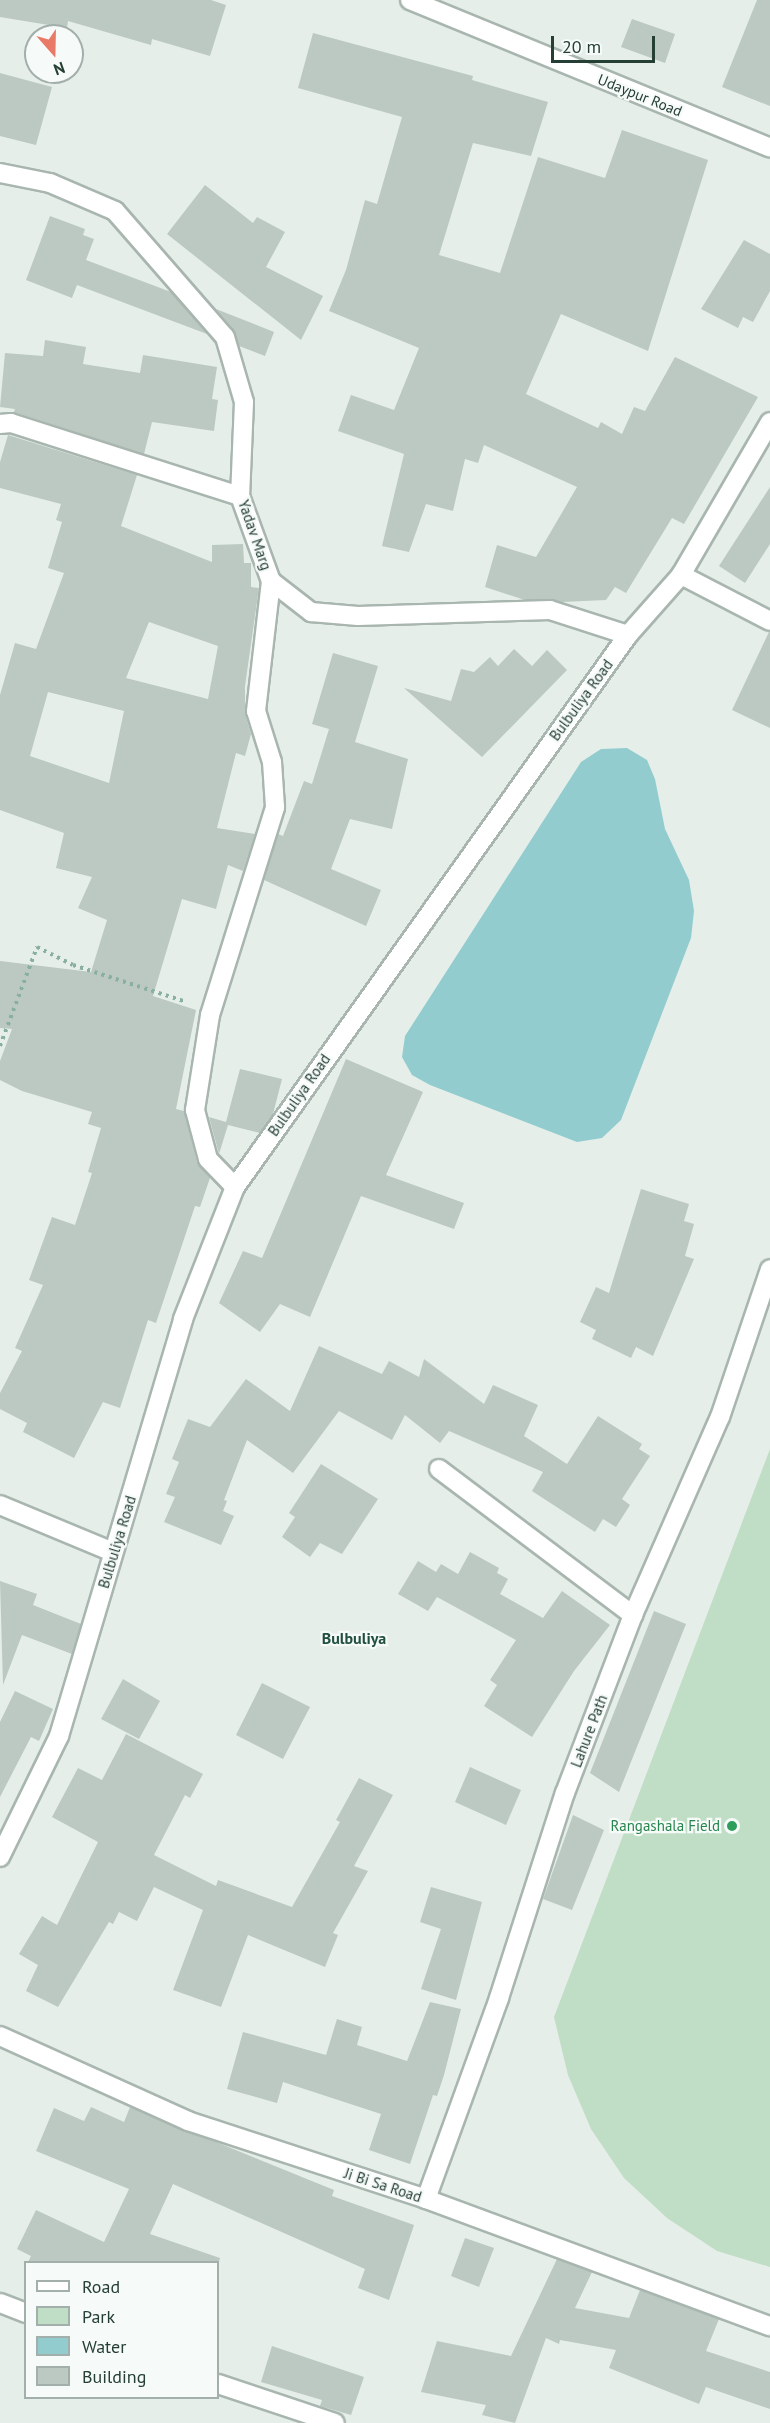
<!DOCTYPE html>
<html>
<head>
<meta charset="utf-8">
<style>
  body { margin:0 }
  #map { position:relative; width:770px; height:2423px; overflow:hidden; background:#e6eee9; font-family:"PT Sans",sans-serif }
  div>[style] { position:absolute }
  .green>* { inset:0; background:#c0ddc5 }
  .water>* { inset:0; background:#92cccf }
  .building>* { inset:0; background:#bbc9c2 }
  .path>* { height:4px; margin-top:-2px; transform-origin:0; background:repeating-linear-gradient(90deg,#88af9f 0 3px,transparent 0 7.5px) }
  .roads { filter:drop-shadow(2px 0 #a8b6af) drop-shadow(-2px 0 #a8b6af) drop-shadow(0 2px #a8b6af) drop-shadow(0 -2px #a8b6af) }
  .street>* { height:18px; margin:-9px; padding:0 9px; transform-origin:9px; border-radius:9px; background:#fff }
  .secondary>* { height:18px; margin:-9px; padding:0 9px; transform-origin:9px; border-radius:9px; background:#fff }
  .dots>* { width:16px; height:16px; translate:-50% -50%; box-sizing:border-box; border:3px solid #f6faf8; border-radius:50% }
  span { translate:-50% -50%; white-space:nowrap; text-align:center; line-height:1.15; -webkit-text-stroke:4.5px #f6faf8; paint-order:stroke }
  .street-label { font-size:15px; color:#253f35 }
  .leisure-label { font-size:15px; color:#27864d }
  .right { translate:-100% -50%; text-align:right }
  .neighbourhood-label { font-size:16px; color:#225040; font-weight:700 }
  .legend { position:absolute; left:24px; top:2261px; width:195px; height:138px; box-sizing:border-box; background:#f6faf8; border:2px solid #a2afaa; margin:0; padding:8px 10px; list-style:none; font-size:18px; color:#253f35 }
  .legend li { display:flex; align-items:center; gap:12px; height:30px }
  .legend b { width:30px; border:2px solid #a2afaa }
  .north { position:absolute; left:24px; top:24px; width:60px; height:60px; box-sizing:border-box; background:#f6faf8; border:2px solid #a2afaa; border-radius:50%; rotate:160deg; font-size:16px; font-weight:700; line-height:24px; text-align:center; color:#253f35 }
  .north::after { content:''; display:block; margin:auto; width:21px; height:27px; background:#ea7a68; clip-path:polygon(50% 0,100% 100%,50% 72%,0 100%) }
  .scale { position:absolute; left:551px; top:36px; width:104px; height:27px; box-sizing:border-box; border:3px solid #253f35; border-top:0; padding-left:8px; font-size:18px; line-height:21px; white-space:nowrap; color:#253f35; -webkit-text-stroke:4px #f6faf8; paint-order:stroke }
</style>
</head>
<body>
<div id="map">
  <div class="green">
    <i style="clip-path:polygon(770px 1449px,770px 2267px,717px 2251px,667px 2218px,624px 2178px,591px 2129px,568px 2075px,554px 2017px)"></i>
  </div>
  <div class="water">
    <i style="clip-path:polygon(627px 748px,647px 760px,655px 779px,665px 829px,689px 880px,694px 911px,691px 938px,621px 1120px,602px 1138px,577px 1142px,430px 1085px,412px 1075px,402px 1057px,405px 1036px,581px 762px,601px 749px)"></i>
  </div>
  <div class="building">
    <i style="clip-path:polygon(0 0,211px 0,226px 5px,210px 56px,152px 39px,151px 45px,68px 21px,67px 28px,0 17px)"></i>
    <i style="clip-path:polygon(757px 0,770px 0,770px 106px,722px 87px)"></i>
    <i style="clip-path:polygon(632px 19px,675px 34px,665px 63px,621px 47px)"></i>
    <i style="clip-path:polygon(313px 33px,473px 76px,472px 80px,548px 102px,531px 156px,473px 143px,439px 255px,500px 273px,538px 157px,605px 178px,622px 130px,708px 160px,648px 351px,561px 314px,526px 394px,598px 428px,601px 422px,622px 434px,634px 407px,645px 411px,675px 357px,758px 397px,684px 524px,672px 518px,626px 593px,615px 587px,606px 600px,562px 602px,525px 600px,485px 587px,497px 545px,536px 557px,577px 487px,484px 445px,478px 463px,465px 459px,453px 511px,426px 504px,409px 552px,382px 546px,404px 454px,338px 431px,351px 395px,394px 410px,419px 348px,329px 311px,346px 270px,365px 200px,377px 204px,402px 117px,298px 88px)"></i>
    <i style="clip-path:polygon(0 73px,52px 87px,36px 145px,0 136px)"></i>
    <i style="clip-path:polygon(205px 185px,253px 223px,257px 217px,285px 232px,266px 267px,323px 296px,301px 340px,167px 234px)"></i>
    <i style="clip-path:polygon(50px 216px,85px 229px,83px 235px,94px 239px,86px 260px,171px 292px,207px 334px,77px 285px,72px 298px,26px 280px)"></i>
    <i style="clip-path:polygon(744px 240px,770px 254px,770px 291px,753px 322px,743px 317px,738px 328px,701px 309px)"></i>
    <i style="clip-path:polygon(216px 309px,274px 332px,265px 356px,239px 346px,234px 330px)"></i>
    <i style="clip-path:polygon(45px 340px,86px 347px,83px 364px,140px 373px,143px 355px,217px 367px,212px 399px,218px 400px,214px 431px,152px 422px,144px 454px,14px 412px,15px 409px,0 407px,5px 353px,43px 356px)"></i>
    <i style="clip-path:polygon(evenodd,8px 435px,137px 475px,121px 526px,212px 562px,212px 545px,243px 544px,244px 563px,251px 563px,251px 587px,259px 588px,245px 686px,245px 714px,251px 734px,245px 756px,236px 753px,217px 828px,255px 834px,243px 871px,228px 865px,216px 909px,182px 899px,153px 996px,196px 1010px,176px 1109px,184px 1111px,197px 1162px,210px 1178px,200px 1207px,195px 1206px,156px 1323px,148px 1320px,120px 1408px,103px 1402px,74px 1458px,23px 1432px,27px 1423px,0 1409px,0 1393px,22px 1351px,15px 1348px,43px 1285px,29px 1280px,52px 1217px,75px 1225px,92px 1173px,88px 1172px,101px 1128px,88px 1124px,92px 1112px,22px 1091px,0 1080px,0 1061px,12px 1029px,0 1028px,0 961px,91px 972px,107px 920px,78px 908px,92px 877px,56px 868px,64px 833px,0 810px,0 695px,15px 643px,36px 649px,64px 573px,48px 568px,62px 522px,56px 520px,61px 504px,0 488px,0 462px,8px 435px,149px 622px,218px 646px,208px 699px,126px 678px,149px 622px,8px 435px,48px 692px,124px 711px,109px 783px,30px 756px,48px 692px)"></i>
    <i style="clip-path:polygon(770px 487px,770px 544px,745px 583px,719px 566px)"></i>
    <i style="clip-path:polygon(769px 632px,770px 632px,770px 728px,732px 710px)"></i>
    <i style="clip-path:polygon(514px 649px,532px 666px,547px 650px,567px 670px,482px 757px,404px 688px,451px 701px,461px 669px,474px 672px,490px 657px,498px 666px)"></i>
    <i style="clip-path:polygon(333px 653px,378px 666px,355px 742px,408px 759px,392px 829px,350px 819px,331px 869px,381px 890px,366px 926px,264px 880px,278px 834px,283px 836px,304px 781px,312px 784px,329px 729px,312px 724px)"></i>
    <i style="clip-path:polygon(346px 1059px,423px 1092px,386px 1175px,464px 1203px,454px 1229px,361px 1196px,310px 1317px,280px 1304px,260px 1332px,219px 1303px,243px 1251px,262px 1258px)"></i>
    <i style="clip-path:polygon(240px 1069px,282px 1079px,273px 1114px,260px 1133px,228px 1125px,219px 1154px,209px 1117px,226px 1122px)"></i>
    <i style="clip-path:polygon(641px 1189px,689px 1204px,684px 1221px,694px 1224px,685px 1256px,694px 1259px,653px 1356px,636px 1347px,631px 1358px,592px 1339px,596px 1330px,580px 1322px,596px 1287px,609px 1293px)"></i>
    <i style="clip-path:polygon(319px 1346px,382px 1374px,389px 1361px,419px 1377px,424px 1359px,484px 1404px,493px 1385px,538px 1405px,524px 1436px,567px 1464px,598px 1416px,642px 1444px,639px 1449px,650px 1456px,622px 1499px,630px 1505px,616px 1527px,603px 1519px,595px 1532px,532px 1491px,543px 1472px,449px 1431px,440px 1443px,405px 1415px,392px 1440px,339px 1411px,293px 1473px,247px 1440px,224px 1500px,227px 1501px,223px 1511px,234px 1516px,221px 1545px,164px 1522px,175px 1497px,166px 1494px,179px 1462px,172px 1459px,188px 1419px,210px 1427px,246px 1379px,290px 1411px)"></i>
    <i style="clip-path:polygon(321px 1464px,378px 1499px,342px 1554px,320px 1543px,310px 1557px,282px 1537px,295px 1517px,289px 1513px)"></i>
    <i style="clip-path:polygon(470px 1552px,499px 1568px,497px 1573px,508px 1579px,500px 1594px,543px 1618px,562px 1591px,610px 1625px,574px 1671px,532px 1737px,484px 1706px,497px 1685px,490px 1680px,516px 1640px,437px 1597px,428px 1611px,398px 1594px,418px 1561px,436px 1572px,441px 1564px,458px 1574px)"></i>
    <i style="clip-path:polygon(0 1581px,37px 1594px,33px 1605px,81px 1624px,72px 1654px,22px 1635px,3px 1685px)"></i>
    <i style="clip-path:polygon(654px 1611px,686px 1624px,619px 1792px,590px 1773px)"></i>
    <i style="clip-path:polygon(123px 1679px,160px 1701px,139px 1739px,101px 1719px)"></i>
    <i style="clip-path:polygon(262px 1683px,310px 1707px,283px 1759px,236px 1735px)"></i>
    <i style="clip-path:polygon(15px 1691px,53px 1709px,39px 1741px,31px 1737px,0 1797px,0 1722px)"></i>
    <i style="clip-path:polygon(126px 1734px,203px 1774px,190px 1798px,185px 1795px,154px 1855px,216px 1886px,218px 1880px,292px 1907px,340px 1822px,336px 1820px,359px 1778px,393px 1795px,354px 1866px,368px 1871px,333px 1933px,338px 1935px,325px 1967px,248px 1935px,221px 2007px,173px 1990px,203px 1910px,154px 1887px,137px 1921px,119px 1912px,113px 1924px,109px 1922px,58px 2007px,26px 1991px,38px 1965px,19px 1954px,42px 1916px,57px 1925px,98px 1842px,52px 1817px,78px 1768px,102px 1780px)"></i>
    <i style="clip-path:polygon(470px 1767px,521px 1790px,506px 1825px,455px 1802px)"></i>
    <i style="clip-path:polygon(573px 1815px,604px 1830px,572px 1910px,543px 1899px)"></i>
    <i style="clip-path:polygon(431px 1887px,482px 1902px,456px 2000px,421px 1989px,441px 1929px,420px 1922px)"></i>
    <i style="clip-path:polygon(430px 2002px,461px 2009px,444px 2075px,437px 2096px,433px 2095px,410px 2164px,369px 2150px,381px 2114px,283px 2082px,277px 2103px,227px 2089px,243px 2032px,326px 2055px,337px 2019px,362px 2027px,357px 2045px,407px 2061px)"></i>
    <i style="clip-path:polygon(91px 2107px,124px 2122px,130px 2107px,334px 2190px,332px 2196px,414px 2225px,389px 2300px,358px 2288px,365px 2269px,173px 2184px,150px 2234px,220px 2258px,219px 2262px,28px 2262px,31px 2256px,17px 2249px,36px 2210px,104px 2242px,129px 2189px,36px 2151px,54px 2108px,84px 2121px)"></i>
    <i style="clip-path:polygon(465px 2238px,494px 2248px,479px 2287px,451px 2276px)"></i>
    <i style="clip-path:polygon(557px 2259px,592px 2272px,575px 2308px,629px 2318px,640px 2290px,719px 2319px,706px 2351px,770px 2372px,770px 2409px,706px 2387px,699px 2404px,609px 2368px,616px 2350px,560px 2340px,559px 2344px,546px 2338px,515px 2423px,482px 2415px,486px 2405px,421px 2392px,437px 2341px,511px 2356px)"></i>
    <i style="clip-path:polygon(272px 2346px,364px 2377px,351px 2415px,320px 2406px,322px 2400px,261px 2382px)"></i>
  </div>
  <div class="path">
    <i style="left:0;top:1046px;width:106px;rotate:-69.5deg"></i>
    <i style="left:37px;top:947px;width:40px;rotate:26.6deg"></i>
    <i style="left:73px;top:965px;width:119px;rotate:18.1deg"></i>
  </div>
  <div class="roads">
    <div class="street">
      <i style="left:0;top:173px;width:51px;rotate:11.3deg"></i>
      <i style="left:50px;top:183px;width:71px;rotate:23.3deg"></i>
      <i style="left:115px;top:211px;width:167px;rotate:48.9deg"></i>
      <i style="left:225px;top:337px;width:68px;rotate:73.7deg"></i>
      <i style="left:244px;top:402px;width:94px;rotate:92.4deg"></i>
      <i style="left:240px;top:496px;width:90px;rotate:70deg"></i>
      <i style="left:271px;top:581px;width:51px;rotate:37.8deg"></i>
      <i style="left:311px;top:612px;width:47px;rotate:4.9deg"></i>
      <i style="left:358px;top:616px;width:192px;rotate:-1.8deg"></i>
      <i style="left:550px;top:610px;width:82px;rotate:17.8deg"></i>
      <i style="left:0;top:424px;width:11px;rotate:-5deg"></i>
      <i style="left:11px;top:423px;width:240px;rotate:17.7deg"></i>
      <i style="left:235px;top:1187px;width:39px;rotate:-134deg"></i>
      <i style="left:208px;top:1159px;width:51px;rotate:-104.9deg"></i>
      <i style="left:195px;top:1110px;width:96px;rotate:-81deg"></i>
      <i style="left:210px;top:1015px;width:218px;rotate:-72.6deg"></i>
      <i style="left:275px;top:807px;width:45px;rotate:-93.8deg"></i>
      <i style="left:272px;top:762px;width:53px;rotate:-107.4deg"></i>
      <i style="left:256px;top:711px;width:131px;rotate:-83.4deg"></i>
      <i style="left:439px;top:1469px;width:243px;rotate:37deg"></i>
      <i style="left:0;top:1505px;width:122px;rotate:22.6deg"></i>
      <i style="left:426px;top:2199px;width:214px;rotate:-70deg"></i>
      <i style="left:499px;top:1998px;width:215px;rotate:-72.2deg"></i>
      <i style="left:565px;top:1793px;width:191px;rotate:-69.1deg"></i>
      <i style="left:633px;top:1615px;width:216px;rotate:-66.3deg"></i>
      <i style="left:720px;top:1417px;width:156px;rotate:-71.3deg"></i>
      <i style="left:0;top:2303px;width:28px;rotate:21deg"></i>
      <i style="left:218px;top:2384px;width:123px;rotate:18.4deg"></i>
    </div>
    <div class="secondary">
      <i style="left:410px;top:0;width:389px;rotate:22.3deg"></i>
      <i style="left:681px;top:575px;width:100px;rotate:27.3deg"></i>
      <i style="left:0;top:1857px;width:135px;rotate:-64deg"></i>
      <i style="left:59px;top:1736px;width:435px;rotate:-73.4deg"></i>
      <i style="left:183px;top:1319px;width:142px;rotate:-68.5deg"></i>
      <i style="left:235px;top:1187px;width:678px;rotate:-54.55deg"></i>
      <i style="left:628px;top:635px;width:80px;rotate:-48.5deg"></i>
      <i style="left:681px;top:575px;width:177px;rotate:-59.8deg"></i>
      <i style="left:0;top:2036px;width:206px;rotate:24.3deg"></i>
      <i style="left:188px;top:2121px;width:250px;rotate:18.1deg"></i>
      <i style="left:426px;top:2199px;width:367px;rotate:20.3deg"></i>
    </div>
  </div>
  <div class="dots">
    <i style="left:732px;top:1826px;background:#2e9e5b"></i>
  </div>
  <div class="street-label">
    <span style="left:640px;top:95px;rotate:22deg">Udaypur Road</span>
    <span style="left:255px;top:535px;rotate:71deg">Yadav Marg</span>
    <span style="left:581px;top:700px;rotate:-54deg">Bulbuliya Road</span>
    <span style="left:299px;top:1095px;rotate:-55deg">Bulbuliya Road</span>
    <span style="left:117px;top:1542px;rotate:-73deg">Bulbuliya Road</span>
    <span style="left:589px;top:1731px;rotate:-69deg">Lahure Path</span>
    <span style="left:383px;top:2185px;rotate:18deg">Ji Bi Sa Road</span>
  </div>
  <div class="leisure-label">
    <span class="right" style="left:720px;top:1826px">Rangashala Field</span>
  </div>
  <div class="neighbourhood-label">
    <span style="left:354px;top:1638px">Bulbuliya</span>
  </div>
  <ul class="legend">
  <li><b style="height:8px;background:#fff"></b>Road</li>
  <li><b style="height:16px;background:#c0ddc5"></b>Park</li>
  <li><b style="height:16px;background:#92cccf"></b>Water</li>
  <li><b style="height:16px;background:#bbc9c2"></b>Building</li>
  </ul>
  <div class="north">N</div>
  <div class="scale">20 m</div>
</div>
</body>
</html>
